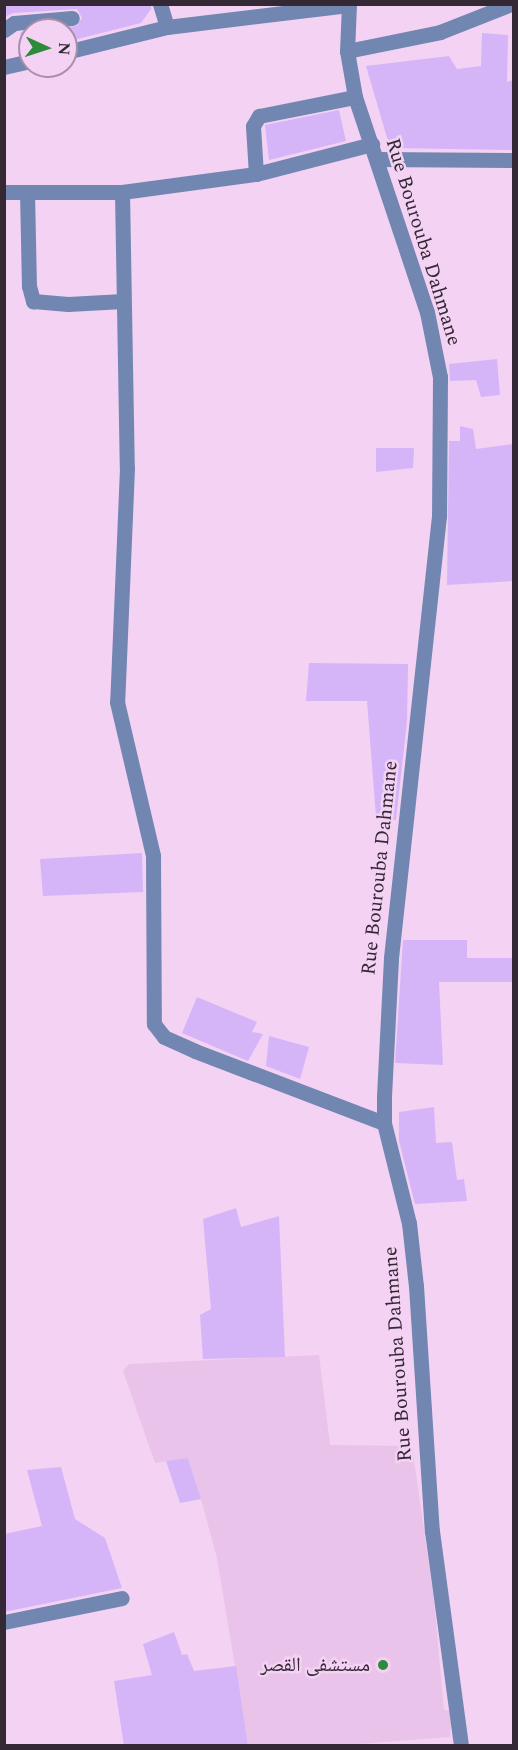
<!DOCTYPE html>
<html>
<head>
<meta charset="utf-8">
<style>
  body { margin:0 }
  #map { position:relative; width:518px; height:1750px; overflow:hidden; background:#f4d2f4; font-family:Spectral,"Noto Naskh Arabic",serif }
  div>[style] { position:absolute }
  .built>* { inset:0; background:#e9c3e9 }
  .building>* { inset:0; background:#d5b5f8 }
  .minor>* { height:15px; margin:-7.5px; padding:0 7.5px; transform-origin:7.5px; border-radius:7.5px; background:#7286b2 }
  .dots>* { width:16px; height:16px; translate:-50% -50%; box-sizing:border-box; border:3px solid #f4d2f4; border-radius:50% }
  span { translate:-50% -50%; white-space:nowrap; text-align:center; line-height:1.15; -webkit-text-stroke:5px #f4d2f4; paint-order:stroke }
  .street-label { font-size:20px; color:#352835 }
  .poi-label { font-size:20px; color:#352835 }
  .right { translate:-100% -50%; text-align:right }
  .frame { position:absolute; inset:0; border:6px solid #352835; pointer-events:none }
  .north { position:absolute; left:18px; top:18px; width:60px; height:60px; box-sizing:border-box; background:#f4d2f4; border:2px solid #a88ea8; border-radius:50%; rotate:93deg; font-size:16px; font-weight:700; line-height:24px; text-align:center; color:#352835 }
  .north::after { content:''; display:block; margin:auto; width:21px; height:27px; background:#2e8b3c; clip-path:polygon(50% 0,100% 100%,50% 72%,0 100%) }
</style>
</head>
<body>
<div id="map">
  <div class="built">
    <i style="clip-path:polygon(319px 1355px,330px 1445px,412px 1446px,434px 1600px,444px 1710px,452px 1711px,450px 1737px,331px 1746px,248px 1745px,217px 1558px,201px 1499px,188px 1458px,155px 1463px,123px 1371px,129px 1364px)"></i>
  </div>
  <div class="building">
    <i style="clip-path:polygon(4px 4px,151px 4px,151px 9px,141px 23px,66px 42px,66px 30px,46px 30px,77px 26px,82px 18px,77px 9px,13px 13px,4px 17px)"></i>
    <i style="clip-path:polygon(30px 31px,30px 51px,19px 54px,21px 32px)"></i>
    <i style="clip-path:polygon(482px 33px,508px 35px,507px 82px,513px 80px,513px 150px,390px 148px,366px 66px,449px 56px,457px 69px,481px 66px)"></i>
    <i style="clip-path:polygon(339px 110px,346px 141px,269px 160px,265px 125px)"></i>
    <i style="clip-path:polygon(497px 359px,500px 395px,481px 397px,476px 380px,450px 381px,449px 364px)"></i>
    <i style="clip-path:polygon(460px 426px,473px 429px,476px 449px,513px 444px,513px 581px,447px 585px,449px 441px,460px 441px)"></i>
    <i style="clip-path:polygon(376px 448px,414px 448px,413px 468px,376px 472px)"></i>
    <i style="clip-path:polygon(309px 663px,408px 664px,407px 721px,396px 820px,376px 817px,367px 701px,306px 701px)"></i>
    <i style="clip-path:polygon(142px 853px,143px 892px,43px 896px,40px 859px)"></i>
    <i style="clip-path:polygon(403px 940px,467px 940px,467px 958px,513px 958px,513px 982px,439px 982px,443px 1065px,395px 1063px)"></i>
    <i style="clip-path:polygon(197px 997px,257px 1022px,252px 1032px,263px 1034px,248px 1061px,182px 1033px)"></i>
    <i style="clip-path:polygon(269px 1036px,309px 1047px,300px 1079px,266px 1066px)"></i>
    <i style="clip-path:polygon(434px 1107px,436px 1143px,452px 1142px,457px 1180px,464px 1179px,467px 1201px,415px 1204px,399px 1141px,399px 1112px)"></i>
    <i style="clip-path:polygon(236px 1208px,241px 1227px,279px 1216px,285px 1357px,203px 1359px,200px 1315px,211px 1309px,203px 1219px)"></i>
    <i style="clip-path:polygon(188px 1458px,201px 1499px,180px 1503px,166px 1461px)"></i>
    <i style="clip-path:polygon(61px 1467px,75px 1519px,105px 1538px,122px 1588px,4px 1612px,4px 1534px,42px 1526px,27px 1470px)"></i>
    <i style="clip-path:polygon(174px 1632px,182px 1655px,187px 1654px,194px 1671px,236px 1666px,248px 1746px,124px 1746px,114px 1681px,152px 1675px,143px 1644px)"></i>
  </div>
  <div class="minor">
    <i style="left:160px;top:4px;width:24px;rotate:73deg"></i>
    <i style="left:349px;top:4px;width:47px;rotate:92.4deg"></i>
    <i style="left:347px;top:51px;width:47px;rotate:80.1deg"></i>
    <i style="left:355px;top:97px;width:227px;rotate:71.5deg"></i>
    <i style="left:427px;top:312px;width:66px;rotate:78.7deg"></i>
    <i style="left:440px;top:377px;width:139px;rotate:90.4deg"></i>
    <i style="left:439px;top:516px;width:445px;rotate:96.2deg"></i>
    <i style="left:391px;top:958px;width:139px;rotate:92.9deg"></i>
    <i style="left:384px;top:1097px;width:26px;rotate:90deg"></i>
    <i style="left:384px;top:1123px;width:103px;rotate:76deg"></i>
    <i style="left:409px;top:1223px;width:63px;rotate:83.7deg"></i>
    <i style="left:416px;top:1286px;width:246px;rotate:86.3deg"></i>
    <i style="left:432px;top:1531px;width:217px;rotate:82.3deg"></i>
    <i style="left:4px;top:30px;width:12px;rotate:-35deg"></i>
    <i style="left:14px;top:23px;width:58px;rotate:-4.9deg"></i>
    <i style="left:347px;top:51px;width:95px;rotate:-11.5deg"></i>
    <i style="left:440px;top:32px;width:76px;rotate:-21.5deg"></i>
    <i style="left:66px;top:52px;width:104px;rotate:-13.9deg"></i>
    <i style="left:167px;top:27px;width:183px;rotate:-6.9deg"></i>
    <i style="left:4px;top:67px;width:27px;rotate:-13deg"></i>
    <i style="left:376px;top:159px;width:138px;rotate:0.4deg"></i>
    <i style="left:256px;top:174px;width:48px;rotate:-93.6deg"></i>
    <i style="left:253px;top:126px;width:12px;rotate:-59deg"></i>
    <i style="left:259px;top:116px;width:98px;rotate:-11.2deg"></i>
    <i style="left:4px;top:192px;width:118px"></i>
    <i style="left:122px;top:192px;width:135px;rotate:-7.7deg"></i>
    <i style="left:256px;top:174px;width:120px;rotate:-14.5deg"></i>
    <i style="left:27px;top:192px;width:94px;rotate:88.8deg"></i>
    <i style="left:29px;top:286px;width:16px;rotate:75deg"></i>
    <i style="left:33px;top:301px;width:35px;rotate:5deg"></i>
    <i style="left:68px;top:304px;width:55px;rotate:-3.1deg"></i>
    <i style="left:122px;top:192px;width:276px;rotate:89deg"></i>
    <i style="left:127px;top:468px;width:234px;rotate:92.4deg"></i>
    <i style="left:117px;top:702px;width:158px;rotate:76.8deg"></i>
    <i style="left:153px;top:856px;width:168px;rotate:89.7deg"></i>
    <i style="left:154px;top:1024px;width:16px;rotate:52deg"></i>
    <i style="left:164px;top:1037px;width:34px;rotate:24deg"></i>
    <i style="left:195px;top:1051px;width:202px;rotate:20.9deg"></i>
    <i style="left:4px;top:1622px;width:120px;rotate:-11.5deg"></i>
  </div>
  <div class="dots">
    <i style="left:383px;top:1665px;background:#2e8b3c"></i>
  </div>
  <div class="street-label">
    <span style="left:423px;top:242px;rotate:73deg">Rue Bourouba Dahmane</span>
    <span style="left:380px;top:868px;rotate:-84deg">Rue Bourouba Dahmane</span>
    <span style="left:398px;top:1354px;rotate:-94deg">Rue Bourouba Dahmane</span>
  </div>
  <div class="poi-label">
    <span class="right" style="left:370px;top:1665px">مستشفى القصر</span>
  </div>
  <div class="frame"></div>
  <div class="north">N</div>
</div>
</body>
</html>
